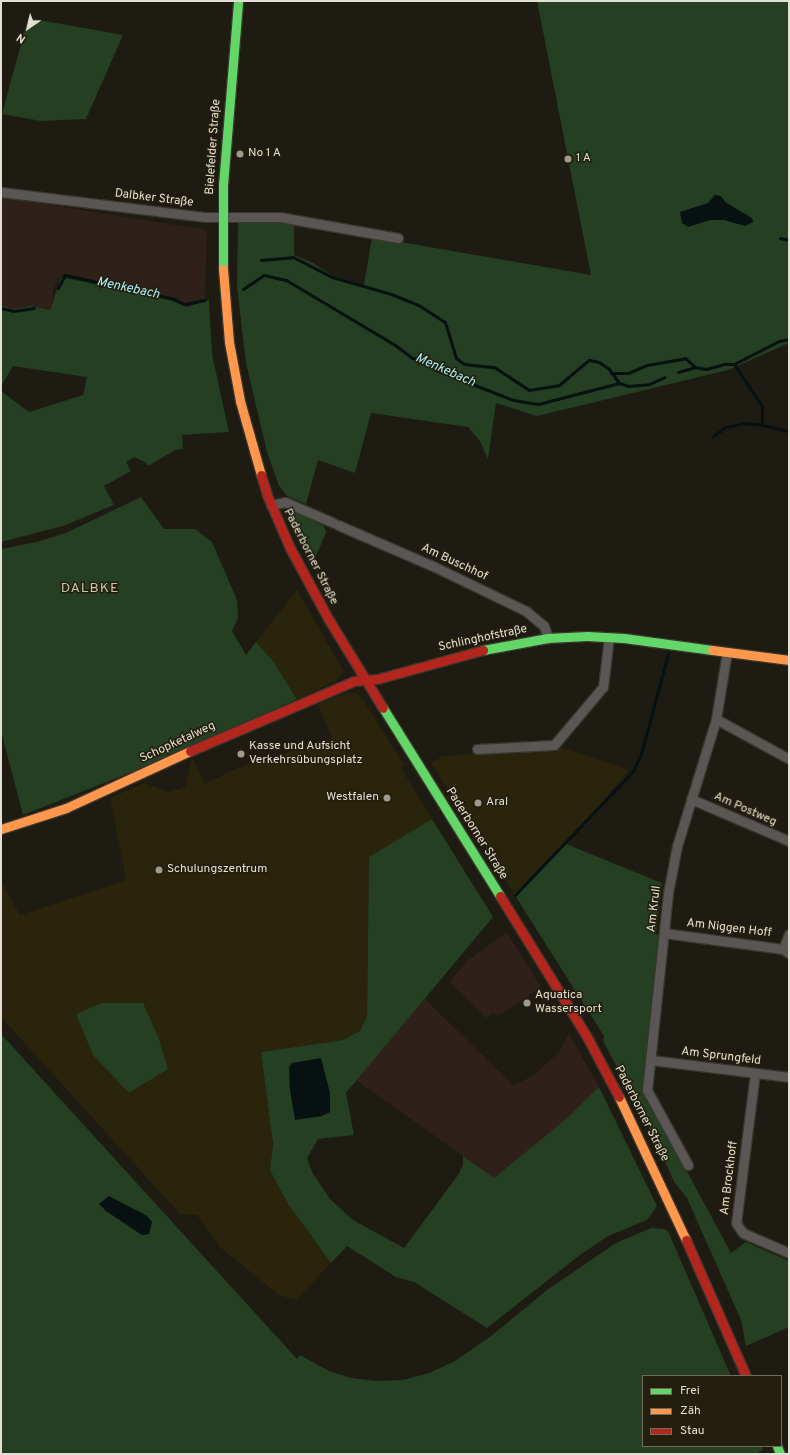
<!DOCTYPE html>
<html>
<head>
<meta charset="utf-8">
<style>
  body { margin:0 }
  #map { position:relative; width:790px; height:1455px; overflow:hidden; background:#1e1b12; font-family:Overpass,sans-serif }
  div>[style] { position:absolute }
  .built>* { inset:0; background:#2a240c }
  .industrial>* { inset:0; background:#2f2019 }
  .green>* { inset:0; background:#243f22 }
  .water>* { inset:0; background:#071111 }
  .stream>* { height:3px; margin:-1.5px; padding:0 1.5px; transform-origin:1.5px; border-radius:1.5px; background:#071111 }
  .roads { filter:drop-shadow(1px 0 #39362e) drop-shadow(-1px 0 #39362e) drop-shadow(0 1px #39362e) drop-shadow(0 -1px #39362e) }
  .street>* { height:9px; margin:-4.5px; padding:0 4.5px; transform-origin:4.5px; border-radius:4.5px; background:#5a5653 }
  .fast>* { height:9px; margin:-4.5px; padding:0 4.5px; transform-origin:4.5px; border-radius:4.5px; background:#63d668 }
  .slow>* { height:9px; margin:-4.5px; padding:0 4.5px; transform-origin:4.5px; border-radius:4.5px; background:#ff974d }
  .jam>* { height:9px; margin:-4.5px; padding:0 4.5px; transform-origin:4.5px; border-radius:4.5px; background:#b3261e }
  .dots>* { width:11px; height:11px; translate:-50% -50%; box-sizing:border-box; border:2px solid #241e0c; border-radius:50% }
  span { translate:-50% -50%; white-space:nowrap; text-align:center; line-height:1.15; -webkit-text-stroke:3px #241e0c; paint-order:stroke }
  .street-label { font-size:12px; color:#e3dfd4 }
  .poi-label { font-size:12px; color:#e3dfd4 }
  .left { translate:0 -50%; text-align:left }
  .right { translate:-100% -50%; text-align:right }
  .water-label { font-size:13px; color:#aaf2fb; font-style:italic }
  .quarter-label { font-size:14px; color:#cbc4ad; letter-spacing:1px }
  .frame { position:absolute; inset:0; border:2px solid #e3dfd4; pointer-events:none }
  .legend { position:absolute; left:642px; top:1375px; width:140px; height:72px; box-sizing:border-box; background:#241e0c; border:1px solid #706b5c; margin:0; padding:5px 7px; list-style:none; font-size:12px; color:#e3dfd4 }
  .legend li { display:flex; align-items:center; gap:8px; height:20px }
  .legend b { width:20px; border:1px solid #706b5c }
  .north { position:absolute; left:8px; top:8px; width:40px; height:40px; -webkit-text-stroke:3px #241e0c; paint-order:stroke; rotate:214deg; font-size:11px; font-weight:700; line-height:16px; text-align:center; color:#e3dfd4 }
  .north::after { content:''; display:block; margin:auto; width:14px; height:18px; background:#e3dfd4; clip-path:polygon(50% 0,100% 100%,50% 72%,0 100%) }
</style>
</head>
<body>
<div id="map">
  <div class="built">
    <i style="clip-path:polygon(297px 590px,343px 670px,342px 674px,335px 682px,297px 699px,273px 661px,256px 642px)"></i>
    <i style="clip-path:polygon(349px 692px,360px 695px,404px 765px,401px 768px,432px 819px,369px 857px,367px 1016px,360px 1031px,343px 1040px,261px 1052px,273px 1144px,270px 1170px,288px 1204px,331px 1263px,296px 1300px,279px 1295px,221px 1248px,197px 1215px,180px 1214px,1px 1017px,1px 881px,20px 915px,126px 880px,110px 798px,144px 783px,170px 792px,185px 787px,192px 757px,205px 784px,237px 768px,332px 739px,318px 704px)"></i>
    <i style="clip-path:polygon(564px 748px,629px 770px,566px 844px,514px 894px,431px 763px,443px 756px)"></i>
  </div>
  <div class="industrial">
    <i style="clip-path:polygon(1px 197px,207px 230px,205px 300px,188px 306px,171px 299px,62px 275px,58px 278px,54px 289px,50px 310px,30px 306px,12px 309px,1px 305px)"></i>
    <i style="clip-path:polygon(507px 932px,541px 987px,498px 1016px,493px 1012px,486px 1018px,449px 982px,467px 961px)"></i>
    <i style="clip-path:polygon(424px 998px,513px 1085px,533px 1076px,559px 1052px,569px 1033px,599px 1087px,567px 1118px,494px 1178px,356px 1080px)"></i>
  </div>
  <div class="green">
    <i style="clip-path:polygon(537px 1px,789px 1px,789px 343px,728px 370px,537px 416px,496px 403px,488px 459px,480px 441px,468px 427px,371px 413px,355px 473px,318px 460px,306px 504px,287px 496px,279px 486px,267px 452px,246px 363px,237px 287px,238px 222px,275px 220px,294px 223px,294px 255px,313px 263px,333px 276px,364px 285px,372px 237px,591px 275px)"></i>
    <i style="clip-path:polygon(28px 18px,123px 35px,86px 119px,41px 121px,2px 114px)"></i>
    <i style="clip-path:polygon(61px 277px,170px 300px,187px 307px,209px 300px,212px 354px,229px 432px,182px 435px,183px 449px,175px 450px,148px 466px,145px 462px,134px 457px,126px 462px,131px 471px,104px 486px,114px 505px,63px 526px,1px 542px,1px 391px,29px 412px,83px 395px,87px 377px,13px 366px,1px 386px,1px 305px,12px 309px,30px 306px,50px 310px)"></i>
    <i style="clip-path:polygon(141px 497px,164px 529px,195px 529px,212px 542px,237px 600px,238px 618px,232px 631px,246px 655px,256px 642px,273px 661px,297px 699px,142px 768px,23px 815px,1px 731px,1px 549px,37px 542px,68px 532px)"></i>
    <i style="clip-path:polygon(294px 511px,324px 526px,326px 533px,315px 558px,290px 513px)"></i>
    <i style="clip-path:polygon(432px 819px,493px 917px,346px 1093px,354px 1135px,318px 1139px,307px 1158px,312px 1172px,330px 1199px,353px 1220px,404px 1248px,458px 1175px,463px 1165px,463px 1156px,494px 1178px,567px 1118px,599px 1087px,657px 1206px,647px 1220px,608px 1236px,580px 1255px,487px 1328px,414px 1282px,396px 1277px,347px 1246px,331px 1263px,288px 1204px,270px 1170px,273px 1144px,261px 1052px,343px 1040px,360px 1031px,367px 1016px,369px 857px)"></i>
    <i style="clip-path:polygon(566px 844px,662px 883px,656px 934px,660px 936px,643px 1090px,731px 1253px,746px 1242px,789px 1261px,789px 1327px,746px 1346px,741px 1320px,687px 1198px,675px 1183px,641px 1112px,603px 1041px,604px 1036px,514px 894px)"></i>
    <i style="clip-path:polygon(102px 1003px,143px 1003px,159px 1039px,168px 1069px,129px 1093px,93px 1055px,76px 1014px)"></i>
    <i style="clip-path:polygon(evenodd,1px 1034px,297px 1359px,300px 1355px,329px 1371px,351px 1378px,377px 1381px,403px 1380px,429px 1373px,455px 1361px,491px 1336px,547px 1290px,616px 1243px,651px 1228px,664px 1229px,668px 1231px,731px 1376px,643px 1376px,643px 1446px,761px 1446px,763px 1450px,755px 1454px,1px 1454px,1px 1034px,99px 1204px,139px 1211px,147px 1216px,142px 1235px,99px 1204px)"></i>
  </div>
  <div class="water">
    <i style="clip-path:polygon(715px 195px,721px 196px,725px 202px,752px 218px,753px 222px,745px 226px,724px 220px,710px 220px,688px 227px,682px 223px,680px 212px,708px 203px)"></i>
    <i style="clip-path:polygon(321px 1058px,330px 1093px,330px 1112px,322px 1116px,295px 1120px,290px 1090px,289px 1067px,292px 1063px)"></i>
    <i style="clip-path:polygon(109px 1196px,147px 1216px,152px 1222px,149px 1234px,142px 1235px,106px 1211px,99px 1204px)"></i>
  </div>
  <div class="stream">
    <i style="left:780px;top:238px;width:9px;rotate:13deg"></i>
    <i style="left:261px;top:260px;width:32px;rotate:-5deg"></i>
    <i style="left:293px;top:257px;width:44px;rotate:27.1deg"></i>
    <i style="left:332px;top:277px;width:61px;rotate:16.1deg"></i>
    <i style="left:391px;top:294px;width:31px;rotate:22deg"></i>
    <i style="left:420px;top:306px;width:30px;rotate:33deg"></i>
    <i style="left:445px;top:322px;width:38px;rotate:73deg"></i>
    <i style="left:456px;top:358px;width:10px;rotate:37deg"></i>
    <i style="left:464px;top:364px;width:30px;rotate:6deg"></i>
    <i style="left:494px;top:367px;width:42px;rotate:33.3deg"></i>
    <i style="left:529px;top:390px;width:30px;rotate:-9deg"></i>
    <i style="left:559px;top:385px;width:39px;rotate:-40deg"></i>
    <i style="left:589px;top:360px;width:10px;rotate:11deg"></i>
    <i style="left:599px;top:362px;width:12px;rotate:35deg"></i>
    <i style="left:609px;top:369px;width:17px;rotate:54deg"></i>
    <i style="left:619px;top:383px;width:9px;rotate:18deg"></i>
    <i style="left:628px;top:386px;width:21px;rotate:-5deg"></i>
    <i style="left:649px;top:384px;width:17px;rotate:-24deg"></i>
    <i style="left:58px;top:288px;width:15px;rotate:-62deg"></i>
    <i style="left:65px;top:275px;width:112px;rotate:12.4deg"></i>
    <i style="left:174px;top:299px;width:11px;rotate:27deg"></i>
    <i style="left:184px;top:304px;width:21px;rotate:-11deg"></i>
    <i style="left:243px;top:289px;width:25px;rotate:-34deg"></i>
    <i style="left:264px;top:275px;width:23px;rotate:13deg"></i>
    <i style="left:286px;top:280px;width:127px;rotate:30.8deg"></i>
    <i style="left:395px;top:345px;width:21px;rotate:37deg"></i>
    <i style="left:412px;top:358px;width:15px;rotate:11deg"></i>
    <i style="left:427px;top:361px;width:11px;rotate:49deg"></i>
    <i style="left:434px;top:369px;width:85px;rotate:21.4deg"></i>
    <i style="left:513px;top:400px;width:25px;rotate:9deg"></i>
    <i style="left:538px;top:404px;width:84px;rotate:-14.5deg"></i>
    <i style="left:1px;top:308px;width:12px;rotate:14deg"></i>
    <i style="left:13px;top:311px;width:21px;rotate:-8deg"></i>
    <i style="left:678px;top:372px;width:18px;rotate:-16deg"></i>
    <i style="left:695px;top:367px;width:11px;rotate:10deg"></i>
    <i style="left:706px;top:369px;width:20px;rotate:-15deg"></i>
    <i style="left:725px;top:364px;width:9px"></i>
    <i style="left:734px;top:364px;width:51px;rotate:-27.1deg"></i>
    <i style="left:779px;top:341px;width:10px;rotate:-11deg"></i>
    <i style="left:611px;top:373px;width:17px"></i>
    <i style="left:628px;top:373px;width:21px;rotate:-23deg"></i>
    <i style="left:647px;top:365px;width:39px;rotate:-10deg"></i>
    <i style="left:685px;top:358px;width:13px;rotate:42deg"></i>
    <i style="left:762px;top:425px;width:28px;rotate:13deg"></i>
    <i style="left:713px;top:436px;width:16px;rotate:-35deg"></i>
    <i style="left:726px;top:427px;width:18px;rotate:-13deg"></i>
    <i style="left:744px;top:423px;width:18px;rotate:6deg"></i>
    <i style="left:762px;top:425px;width:19px;rotate:-90deg"></i>
    <i style="left:762px;top:406px;width:50px;rotate:-123.7deg"></i>
    <i style="left:515px;top:895px;width:171px;rotate:-46.4deg"></i>
    <i style="left:633px;top:771px;width:19px;rotate:-65deg"></i>
    <i style="left:641px;top:754px;width:104px;rotate:-74.9deg"></i>
  </div>
  <div class="roads">
    <div class="street">
      <i style="left:1px;top:192px;width:206px;rotate:7deg"></i>
      <i style="left:205px;top:217px;width:75px"></i>
      <i style="left:280px;top:217px;width:120px;rotate:10.1deg"></i>
      <i style="left:271px;top:505px;width:14px;rotate:-12deg"></i>
      <i style="left:285px;top:502px;width:53px;rotate:23.2deg"></i>
      <i style="left:338px;top:525px;width:106px;rotate:23.4deg"></i>
      <i style="left:435px;top:567px;width:101px;rotate:25.8deg"></i>
      <i style="left:526px;top:611px;width:23px;rotate:40deg"></i>
      <i style="left:544px;top:626px;width:13px;rotate:72deg"></i>
      <i style="left:716px;top:719px;width:83px;rotate:28.7deg"></i>
      <i style="left:477px;top:749px;width:77px;rotate:-3deg"></i>
      <i style="left:554px;top:745px;width:76px;rotate:-49.8deg"></i>
      <i style="left:603px;top:687px;width:50px;rotate:-83.2deg"></i>
      <i style="left:691px;top:799px;width:107px;rotate:23.2deg"></i>
      <i style="left:664px;top:933px;width:120px;rotate:7.7deg"></i>
      <i style="left:783px;top:949px;width:7px;rotate:34deg"></i>
      <i style="left:783px;top:949px;width:16px;rotate:-68deg"></i>
      <i style="left:651px;top:1060px;width:139px;rotate:7deg"></i>
      <i style="left:755px;top:1073px;width:151px;rotate:97.2deg"></i>
      <i style="left:736px;top:1223px;width:12px;rotate:55deg"></i>
      <i style="left:743px;top:1233px;width:50px;rotate:23.5deg"></i>
      <i style="left:688px;top:1165px;width:85px;rotate:-118.7deg"></i>
      <i style="left:647px;top:1090px;width:198px;rotate:-83.9deg"></i>
      <i style="left:668px;top:893px;width:48px;rotate:-79.2deg"></i>
      <i style="left:677px;top:846px;width:133px;rotate:-72.9deg"></i>
      <i style="left:716px;top:719px;width:68px;rotate:-80.7deg"></i>
    </div>
    <div class="fast">
      <i style="left:223px;top:269px;width:84px;rotate:-90deg"></i>
      <i style="left:223px;top:185px;width:185px;rotate:-85.3deg"></i>
      <i style="left:483px;top:650px;width:66px;rotate:-10.5deg"></i>
      <i style="left:548px;top:638px;width:39px;rotate:-3deg"></i>
      <i style="left:587px;top:636px;width:37px;rotate:3deg"></i>
      <i style="left:624px;top:638px;width:89px;rotate:7.8deg"></i>
      <i style="left:383px;top:708px;width:221px;rotate:58.1deg"></i>
      <i style="left:777px;top:1446px;width:9px;rotate:69deg"></i>
    </div>
    <div class="slow">
      <i style="left:223px;top:269px;width:73px;rotate:85.3deg"></i>
      <i style="left:229px;top:342px;width:60px;rotate:79.4deg"></i>
      <i style="left:240px;top:401px;width:77px;rotate:74.2deg"></i>
      <i style="left:712px;top:650px;width:78px;rotate:7.4deg"></i>
      <i style="left:1px;top:829px;width:68px;rotate:-17.9deg"></i>
      <i style="left:66px;top:808px;width:136px;rotate:-24.7deg"></i>
      <i style="left:619px;top:1097px;width:158px;rotate:64.9deg"></i>
    </div>
    <div class="jam">
      <i style="left:261px;top:475px;width:21px;rotate:73deg"></i>
      <i style="left:267px;top:495px;width:58px;rotate:66.5deg"></i>
      <i style="left:290px;top:548px;width:82px;rotate:61.6deg"></i>
      <i style="left:329px;top:620px;width:103px;rotate:58.5deg"></i>
      <i style="left:190px;top:751px;width:178px;rotate:-23.1deg"></i>
      <i style="left:354px;top:681px;width:23px;rotate:-5deg"></i>
      <i style="left:377px;top:679px;width:110px;rotate:-15.3deg"></i>
      <i style="left:500px;top:896px;width:163px;rotate:58.3deg"></i>
      <i style="left:586px;top:1035px;width:70px;rotate:62deg"></i>
      <i style="left:686px;top:1240px;width:149px;rotate:66.2deg"></i>
    </div>
  </div>
  <div class="dots">
    <i style="left:240px;top:154px;background:#9e9a90"></i>
    <i style="left:568px;top:159px;background:#9e9a90"></i>
    <i style="left:241px;top:754px;background:#9e9a90"></i>
    <i style="left:387px;top:798px;background:#9e9a90"></i>
    <i style="left:478px;top:803px;background:#9e9a90"></i>
    <i style="left:159px;top:870px;background:#9e9a90"></i>
    <i style="left:527px;top:1003px;background:#9e9a90"></i>
  </div>
  <div class="street-label">
    <span style="left:214px;top:147px;rotate:-86deg">Bielefelder Straße</span>
    <span style="left:154px;top:199px;rotate:7deg">Dalbker Straße</span>
    <span style="left:310px;top:557px;rotate:63deg">Paderborner Straße</span>
    <span style="left:454px;top:563px;rotate:25deg">Am Buschhof</span>
    <span style="left:483px;top:639px;rotate:-12deg">Schlinghofstraße</span>
    <span style="left:178px;top:743px;rotate:-25deg">Schopketalweg</span>
    <span style="left:745px;top:810px;rotate:24deg">Am Postweg</span>
    <span style="left:476px;top:834px;rotate:58deg">Paderborner Straße</span>
    <span style="left:655px;top:909px;rotate:-83deg">Am Krull</span>
    <span style="left:729px;top:929px;rotate:7deg">Am Niggen Hoff</span>
    <span style="left:721px;top:1057px;rotate:7deg">Am Sprungfeld</span>
    <span style="left:641px;top:1114px;rotate:63deg">Paderborner Straße</span>
    <span style="left:730px;top:1178px;rotate:-83deg">Am Brockhoff</span>
  </div>
  <div class="poi-label">
    <span class="left" style="left:248px;top:154px">No 1 A</span>
    <span class="left" style="left:576px;top:159px">1 A</span>
    <span class="left" style="left:249px;top:754px">Kasse und Aufsicht<br>Verkehrsübungsplatz</span>
    <span class="right" style="left:379px;top:798px">Westfalen</span>
    <span class="left" style="left:486px;top:803px">Aral</span>
    <span class="left" style="left:167px;top:870px">Schulungszentrum</span>
    <span class="left" style="left:535px;top:1003px">Aquatica<br>Wassersport</span>
  </div>
  <div class="water-label">
    <span style="left:128px;top:289px;rotate:12deg">Menkebach</span>
    <span style="left:445px;top:371px;rotate:24deg">Menkebach</span>
  </div>
  <div class="quarter-label">
    <span style="left:90px;top:589px">DALBKE</span>
  </div>
  <div class="frame"></div>
  <ul class="legend">
  <li><b style="height:5px;background:#63d668"></b>Frei</li>
  <li><b style="height:5px;background:#ff974d"></b>Zäh</li>
  <li><b style="height:5px;background:#b3261e"></b>Stau</li>
  </ul>
  <div class="north">N</div>
</div>
</body>
</html>
